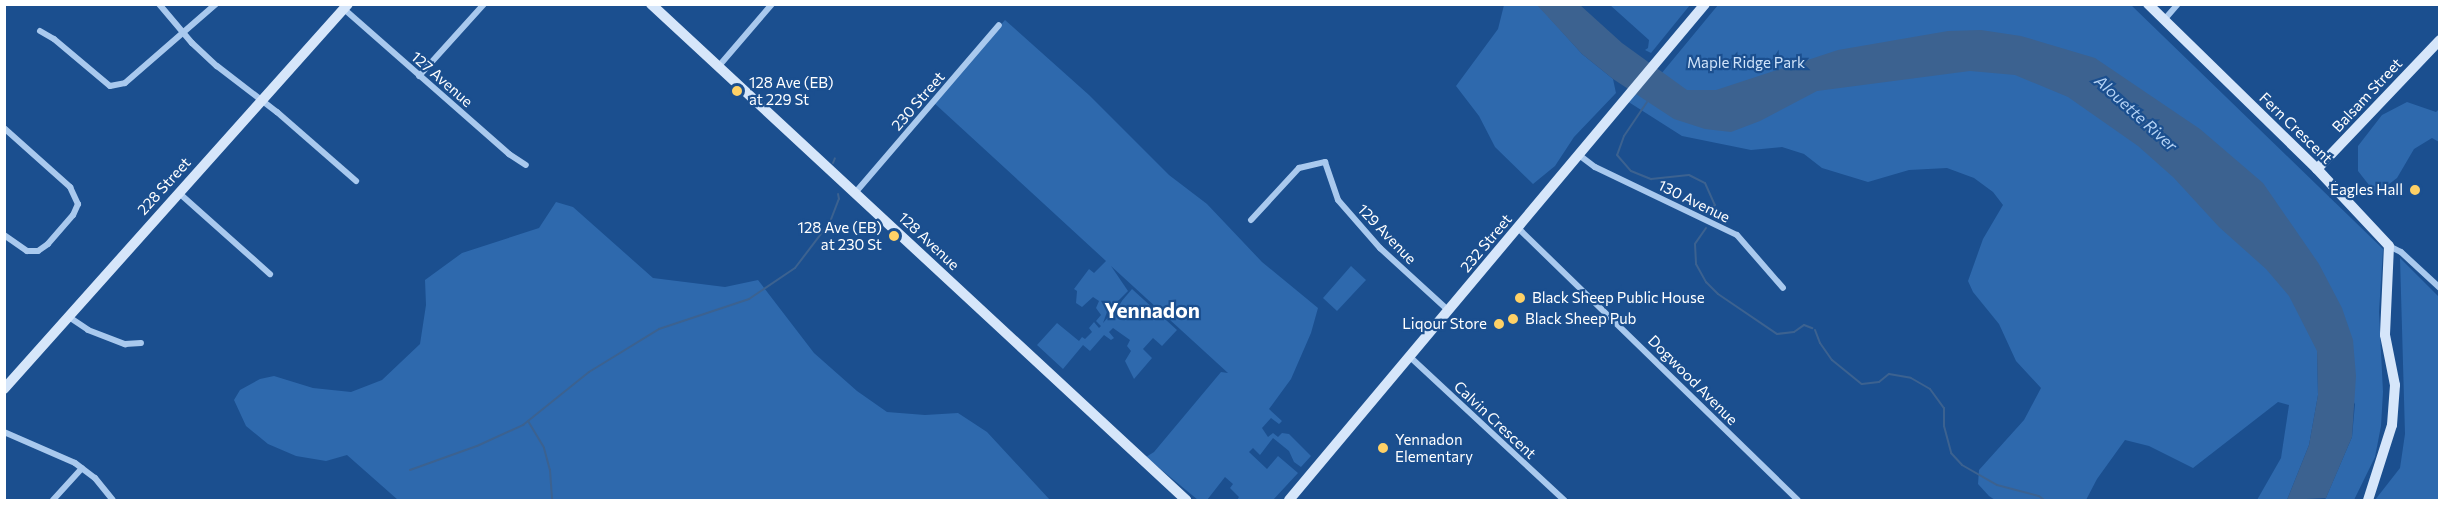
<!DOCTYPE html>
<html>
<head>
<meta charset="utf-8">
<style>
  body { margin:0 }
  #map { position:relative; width:2444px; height:505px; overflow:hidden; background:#1b4f8f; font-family:Commissioner,sans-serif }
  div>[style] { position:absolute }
  .green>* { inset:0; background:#2e69ad }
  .water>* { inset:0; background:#3c6290 }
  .stream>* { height:2px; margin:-1px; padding:0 1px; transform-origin:1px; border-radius:1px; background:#3c6290 }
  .street>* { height:6px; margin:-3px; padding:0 3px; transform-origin:3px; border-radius:3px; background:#a9c9ee }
  .secondary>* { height:10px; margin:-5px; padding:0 5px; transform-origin:5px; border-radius:5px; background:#d6e6fa }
  .dots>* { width:16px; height:16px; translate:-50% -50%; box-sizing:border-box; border:3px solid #1b4f8f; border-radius:50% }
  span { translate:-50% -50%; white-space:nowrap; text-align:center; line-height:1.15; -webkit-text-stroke:4.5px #1b4f8f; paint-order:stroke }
  .park-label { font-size:15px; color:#cfe3fa }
  .street-label { font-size:15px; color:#fff }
  .poi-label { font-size:15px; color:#fff }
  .left { translate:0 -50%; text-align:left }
  .right { translate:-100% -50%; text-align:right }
  .water-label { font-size:16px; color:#b5d3f5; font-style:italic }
  .district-label { font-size:21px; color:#fff; font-weight:700 }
  .frame { position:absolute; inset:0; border:6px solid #fff; pointer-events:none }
</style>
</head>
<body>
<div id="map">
  <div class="green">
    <i style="clip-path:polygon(1537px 4px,1582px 54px,1613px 79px,1616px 93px,1574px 137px,1555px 166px,1533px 184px,1495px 147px,1479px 116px,1456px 86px,1498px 29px,1504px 5px)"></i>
    <i style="clip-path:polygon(1610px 5px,1690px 5px,1651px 53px,1645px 50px,1648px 48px,1649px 40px)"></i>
    <i style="clip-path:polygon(1718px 5px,2131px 5px,2383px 249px,2379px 312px,2383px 392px,2381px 426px,2375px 457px,2354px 500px,2325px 500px,2352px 437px,2355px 404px,2317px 351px,2318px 395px,2309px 445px,2287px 500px,2257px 500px,2281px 458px,2289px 405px,2278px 402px,2193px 468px,2149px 446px,2125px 440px,2097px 479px,2086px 500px,1995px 500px,1989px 496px,1978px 484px,1979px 470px,2024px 420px,2041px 388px,2016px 361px,1999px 324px,1973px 292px,1968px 281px,1983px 239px,2003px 205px,1993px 192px,1974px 178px,1947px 168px,1909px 170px,1868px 182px,1822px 168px,1804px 154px,1782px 147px,1751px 150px,1682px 136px,1627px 101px,1634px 92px,1642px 97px)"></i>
    <i style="clip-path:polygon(1005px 20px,1089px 95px,1169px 175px,1207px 204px,1262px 262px,1318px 308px,1311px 333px,1291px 379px,1269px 409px,1282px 421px,1279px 424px,1271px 418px,1262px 428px,1268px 437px,1273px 433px,1278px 437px,1282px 433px,1289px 434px,1311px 456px,1301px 467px,1294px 462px,1289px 451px,1273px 438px,1260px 455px,1253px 448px,1249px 452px,1267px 469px,1278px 456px,1298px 473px,1273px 500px,1237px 500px,1239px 497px,1230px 488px,1233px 484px,1225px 477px,1207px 500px,1198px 500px,1146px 457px,1154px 452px,1221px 372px,1228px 373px,1111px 266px,1128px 291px,1107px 312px,1103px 323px,1132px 289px,1177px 330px,1162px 346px,1153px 338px,1143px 349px,1152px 358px,1134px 379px,1125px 361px,1131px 351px,1127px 346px,1130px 340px,1113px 328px,1109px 332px,1114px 338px,1111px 340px,1104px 335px,1090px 351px,1083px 345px,1063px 369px,1037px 345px,1057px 323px,1079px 341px,1082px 337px,1085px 339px,1092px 332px,1089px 328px,1094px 322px,1099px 328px,1101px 326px,1096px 321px,1101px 315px,1096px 308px,1099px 301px,1093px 297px,1082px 307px,1076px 303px,1077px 291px,1074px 289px,1089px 269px,1094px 273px,1106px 261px,933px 102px)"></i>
    <i style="clip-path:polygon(2407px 102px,2436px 112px,2439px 109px,2439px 142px,2432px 138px,2414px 149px,2397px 178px,2376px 194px,2358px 171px,2358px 146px,2382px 115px)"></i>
    <i style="clip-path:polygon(556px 202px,573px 207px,653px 278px,725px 287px,758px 280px,814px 353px,857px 391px,887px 412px,925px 415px,958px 413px,987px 432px,1050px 500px,398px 500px,347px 455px,326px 461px,296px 456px,268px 444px,246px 426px,234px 400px,240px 390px,260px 379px,274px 376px,313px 388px,351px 392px,382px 380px,420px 344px,426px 305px,425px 280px,462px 253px,539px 228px)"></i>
    <i style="clip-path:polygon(2400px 258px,2439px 297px,2439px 500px,2375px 500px,2400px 468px,2405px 434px)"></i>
    <i style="clip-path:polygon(1351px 266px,1366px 280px,1337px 311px,1323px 298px)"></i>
  </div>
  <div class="water">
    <i style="clip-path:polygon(1537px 5px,1580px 5px,1622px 43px,1687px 90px,1716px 90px,1838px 50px,1948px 31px,1981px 30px,2021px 36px,2095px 58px,2200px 129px,2263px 183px,2319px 264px,2342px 308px,2353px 340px,2356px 376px,2352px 437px,2326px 498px,2287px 500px,2309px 445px,2318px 395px,2317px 351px,2289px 296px,2266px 269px,2219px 227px,2174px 178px,2138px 146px,2068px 97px,2015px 75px,1970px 71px,1817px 91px,1760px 121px,1731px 132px,1705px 129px,1674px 119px,1613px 79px,1582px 54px)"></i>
  </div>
  <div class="stream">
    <i style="left:1647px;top:102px;width:41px;rotate:124.1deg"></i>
    <i style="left:1624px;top:136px;width:20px;rotate:110deg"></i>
    <i style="left:1617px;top:155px;width:21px;rotate:49deg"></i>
    <i style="left:1631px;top:171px;width:22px;rotate:22deg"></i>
    <i style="left:1651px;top:179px;width:38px;rotate:-6deg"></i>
    <i style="left:1689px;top:175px;width:18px;rotate:27deg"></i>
    <i style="left:1705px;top:183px;width:24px;rotate:66deg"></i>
    <i style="left:1715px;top:205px;width:10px;rotate:135deg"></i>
    <i style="left:833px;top:163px;width:5px;rotate:-68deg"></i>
    <i style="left:1706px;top:228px;width:19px;rotate:125deg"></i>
    <i style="left:1695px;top:244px;width:20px;rotate:87deg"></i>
    <i style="left:1696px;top:264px;width:21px;rotate:61deg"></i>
    <i style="left:1706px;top:282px;width:17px;rotate:45deg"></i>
    <i style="left:1718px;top:294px;width:71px;rotate:34.1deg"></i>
    <i style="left:1777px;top:334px;width:17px;rotate:-7deg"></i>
    <i style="left:1794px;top:332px;width:12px;rotate:-35deg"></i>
    <i style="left:1804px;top:325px;width:9px;rotate:21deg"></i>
    <i style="left:1815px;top:330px;width:14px;rotate:69deg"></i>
    <i style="left:1820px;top:343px;width:21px;rotate:55deg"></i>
    <i style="left:1832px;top:360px;width:38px;rotate:39deg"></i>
    <i style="left:1862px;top:384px;width:17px;rotate:-7deg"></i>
    <i style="left:1879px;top:382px;width:13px;rotate:-39deg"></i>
    <i style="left:1889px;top:374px;width:22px;rotate:10deg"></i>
    <i style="left:1911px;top:378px;width:22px;rotate:30deg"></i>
    <i style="left:1930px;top:389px;width:24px;rotate:54deg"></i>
    <i style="left:1944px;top:408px;width:18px;rotate:90deg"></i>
    <i style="left:1944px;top:426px;width:28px;rotate:75deg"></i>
    <i style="left:1951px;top:453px;width:16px;rotate:47deg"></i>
    <i style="left:1962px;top:465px;width:40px;rotate:29.7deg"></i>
    <i style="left:1997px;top:485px;width:43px;rotate:14.7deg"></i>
    <i style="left:2039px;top:496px;width:6px;rotate:39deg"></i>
    <i style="left:528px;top:421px;width:31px;rotate:59deg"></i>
    <i style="left:544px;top:448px;width:23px;rotate:75deg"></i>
    <i style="left:550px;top:470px;width:30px;rotate:86deg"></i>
    <i style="left:410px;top:470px;width:71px;rotate:-19.7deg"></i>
    <i style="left:477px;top:446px;width:51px;rotate:-24.5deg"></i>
    <i style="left:523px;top:425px;width:85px;rotate:-38.8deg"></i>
    <i style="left:589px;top:372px;width:82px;rotate:-31.6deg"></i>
    <i style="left:659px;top:329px;width:95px;rotate:-18.4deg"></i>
    <i style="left:749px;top:299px;width:55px;rotate:-34deg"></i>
    <i style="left:795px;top:268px;width:58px;rotate:-52.7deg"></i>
    <i style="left:830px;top:222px;width:25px;rotate:-69deg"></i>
    <i style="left:839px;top:199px;width:5px;rotate:-101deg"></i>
  </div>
  <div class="street">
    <i style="left:159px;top:4px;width:51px;rotate:49.8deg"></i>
    <i style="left:192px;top:43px;width:34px;rotate:43deg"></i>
    <i style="left:217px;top:66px;width:76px;rotate:37.5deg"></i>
    <i style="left:277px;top:112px;width:105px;rotate:41.1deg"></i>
    <i style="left:344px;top:9px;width:220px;rotate:41.3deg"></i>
    <i style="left:509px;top:154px;width:20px;rotate:33deg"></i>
    <i style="left:2164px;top:20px;width:21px;rotate:-49deg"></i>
    <i style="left:40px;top:31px;width:16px;rotate:30deg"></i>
    <i style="left:54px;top:39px;width:73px;rotate:40deg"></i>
    <i style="left:110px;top:86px;width:15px;rotate:-11deg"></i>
    <i style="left:125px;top:83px;width:121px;rotate:-41deg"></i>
    <i style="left:718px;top:67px;width:83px;rotate:-49.4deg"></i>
    <i style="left:419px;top:76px;width:97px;rotate:-47.9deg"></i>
    <i style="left:4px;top:128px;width:89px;rotate:41.8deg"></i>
    <i style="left:70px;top:187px;width:19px;rotate:65deg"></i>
    <i style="left:78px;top:204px;width:12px;rotate:114deg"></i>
    <i style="left:73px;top:215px;width:38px;rotate:131deg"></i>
    <i style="left:48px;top:244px;width:12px;rotate:145deg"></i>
    <i style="left:38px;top:251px;width:11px;rotate:180deg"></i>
    <i style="left:27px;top:251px;width:28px;rotate:-145deg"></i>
    <i style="left:1579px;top:155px;width:20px;rotate:37deg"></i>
    <i style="left:1595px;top:167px;width:157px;rotate:25.6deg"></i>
    <i style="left:1737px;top:235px;width:70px;rotate:49deg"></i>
    <i style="left:179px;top:193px;width:122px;rotate:41.7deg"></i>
    <i style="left:855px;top:193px;width:221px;rotate:-49.4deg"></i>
    <i style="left:1251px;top:220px;width:71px;rotate:-47.3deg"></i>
    <i style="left:1299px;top:168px;width:27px;rotate:-13deg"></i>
    <i style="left:1325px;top:162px;width:40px;rotate:71.1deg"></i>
    <i style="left:1338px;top:200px;width:64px;rotate:48.8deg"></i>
    <i style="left:1380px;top:248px;width:93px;rotate:42.4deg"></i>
    <i style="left:1518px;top:228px;width:390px;rotate:44.2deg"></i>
    <i style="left:2389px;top:246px;width:13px;rotate:27deg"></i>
    <i style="left:2401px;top:252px;width:53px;rotate:42.7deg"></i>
    <i style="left:69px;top:317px;width:23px;rotate:34deg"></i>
    <i style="left:88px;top:330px;width:40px;rotate:21deg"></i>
    <i style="left:125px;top:344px;width:16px;rotate:-4deg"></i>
    <i style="left:1409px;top:356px;width:212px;rotate:42.9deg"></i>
    <i style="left:4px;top:432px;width:77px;rotate:23.6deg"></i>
    <i style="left:75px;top:463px;width:25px;rotate:37deg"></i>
    <i style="left:95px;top:478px;width:28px;rotate:51deg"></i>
    <i style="left:53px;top:500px;width:43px;rotate:-47.8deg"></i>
  </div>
  <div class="secondary">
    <i style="left:651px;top:4px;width:730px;rotate:42.83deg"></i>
    <i style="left:2148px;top:4px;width:236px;rotate:44.3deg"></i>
    <i style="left:2317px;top:169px;width:105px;rotate:46.9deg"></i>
    <i style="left:2389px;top:246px;width:89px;rotate:92.6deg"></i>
    <i style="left:2385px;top:335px;width:51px;rotate:78.7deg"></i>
    <i style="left:2395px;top:385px;width:40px;rotate:94.3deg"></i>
    <i style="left:2392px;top:425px;width:79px;rotate:107.7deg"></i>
    <i style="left:2317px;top:169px;width:178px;rotate:-46.4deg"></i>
    <i style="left:4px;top:389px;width:516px;rotate:-48.22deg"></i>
    <i style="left:1289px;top:500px;width:647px;rotate:-50.01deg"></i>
  </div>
  <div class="dots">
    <i style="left:737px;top:91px;background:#ffd166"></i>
    <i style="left:2415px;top:190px;background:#ffd166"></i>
    <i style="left:894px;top:236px;background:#ffd166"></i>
    <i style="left:1520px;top:298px;background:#ffd166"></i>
    <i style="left:1513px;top:319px;background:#ffd166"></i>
    <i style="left:1499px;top:324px;background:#ffd166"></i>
    <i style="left:1383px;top:448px;background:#ffd166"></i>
  </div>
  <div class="park-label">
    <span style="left:1746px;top:63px">Maple Ridge Park</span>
  </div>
  <div class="street-label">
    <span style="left:442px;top:79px;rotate:41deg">127 Avenue</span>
    <span style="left:2367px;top:95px;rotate:-47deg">Balsam Street</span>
    <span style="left:918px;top:101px;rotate:-49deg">230 Street</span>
    <span style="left:2296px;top:128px;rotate:44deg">Fern Crescent</span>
    <span style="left:164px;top:186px;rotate:-48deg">228 Street</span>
    <span style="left:1694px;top:201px;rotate:26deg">130 Avenue</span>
    <span style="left:1387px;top:234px;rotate:46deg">129 Avenue</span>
    <span style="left:929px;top:241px;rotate:43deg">128 Avenue</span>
    <span style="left:1486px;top:243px;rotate:-50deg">232 Street</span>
    <span style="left:1693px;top:380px;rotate:45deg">Dogwood Avenue</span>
    <span style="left:1495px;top:420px;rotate:43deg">Calvin Crescent</span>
  </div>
  <div class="poi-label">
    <span class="left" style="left:749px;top:91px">128 Ave (EB)<br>at 229 St</span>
    <span class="right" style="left:2403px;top:190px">Eagles Hall</span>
    <span class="right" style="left:882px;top:236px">128 Ave (EB)<br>at 230 St</span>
    <span class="left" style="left:1532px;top:298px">Black Sheep Public House</span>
    <span class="left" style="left:1525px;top:319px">Black Sheep Pub</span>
    <span class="right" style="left:1487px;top:324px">Liqour Store</span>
    <span class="left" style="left:1395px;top:448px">Yennadon<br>Elementary</span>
  </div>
  <div class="water-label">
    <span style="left:2136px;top:113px;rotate:42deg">Alouette River</span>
  </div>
  <div class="district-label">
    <span style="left:1152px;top:310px">Yennadon</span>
  </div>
  <div class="frame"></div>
</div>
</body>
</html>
